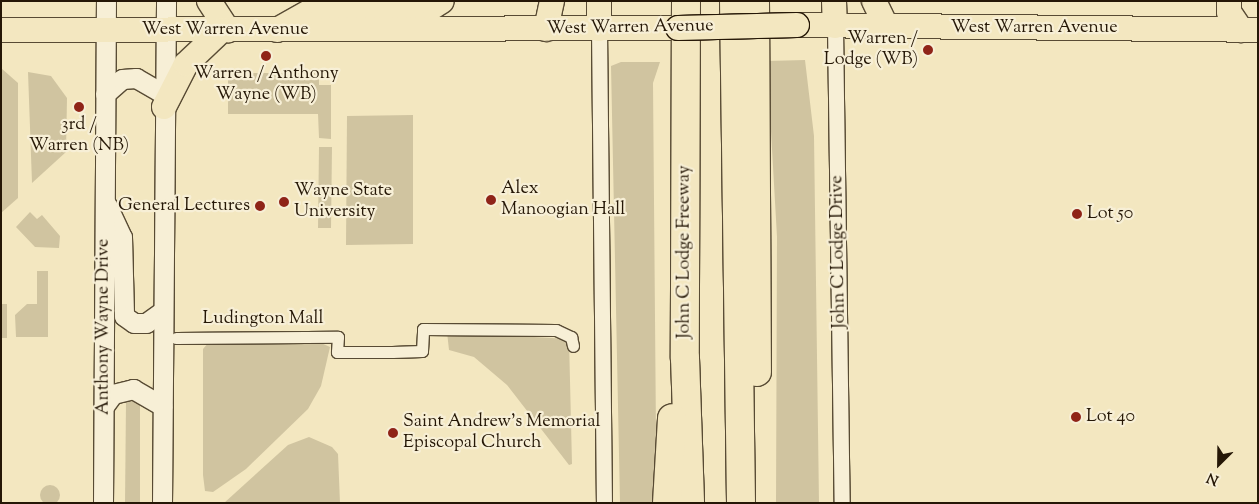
<!DOCTYPE html>
<html>
<head>
<meta charset="utf-8">
<style>
  body { margin:0 }
  #map { position:relative; width:1259px; height:504px; overflow:hidden; background:#f3e7c0; font-family:"Sorts Mill Goudy",serif }
  div>[style] { position:absolute }
  .green>* { inset:0; background:#d0c4a0 }
  .round { border-radius:50% }
  .roads { filter:drop-shadow(1px 0 #584b34) drop-shadow(-1px 0 #584b34) drop-shadow(0 1px #584b34) drop-shadow(0 -1px #584b34) }
  .pedestrian>* { height:11px; margin:-5.5px; padding:0 5.5px; transform-origin:5.5px; border-radius:5.5px; background:#f7efd6 }
  .minor>* { height:15px; margin:-7.5px; padding:0 7.5px; transform-origin:7.5px; border-radius:7.5px; background:#f7efd6 }
  .tertiary>* { height:19px; margin:-9.5px; padding:0 9.5px; transform-origin:9.5px; border-radius:9.5px; background:#f7efd6 }
  .primary>* { height:24px; margin:-12px; padding:0 12px; transform-origin:12px; border-radius:12px; background:#f3e7c0 }
  .motorway>* { height:28px; margin:-14px; padding:0 14px; transform-origin:14px; border-radius:14px; background:#f3e7c0 }
  .bridges { filter:drop-shadow(1px 0 #251706) drop-shadow(-1px 0 #251706) drop-shadow(0 1px #251706) drop-shadow(0 -1px #251706) }
  .primary-bridge>* { height:24px; margin:-12px; padding:0 12px; transform-origin:12px; border-radius:12px; background:#f3e7c0 }
  .dots>* { width:14px; height:14px; translate:-50% -50%; box-sizing:border-box; border:2px solid #f7efd6; border-radius:50% }
  span { translate:-50% -50%; white-space:nowrap; text-align:center; line-height:1.15; -webkit-text-stroke:4.5px #f7efd6; paint-order:stroke }
  .street-label { font-size:18px; color:#251706 }
  .poi-label { font-size:18px; color:#251706 }
  .right { translate:-100% -50%; text-align:right }
  .left { translate:0 -50%; text-align:left }
  .frame { position:absolute; inset:0; border:2px solid #251706; pointer-events:none }
  .north { position:absolute; left:1194px; top:439px; width:50px; height:50px; -webkit-text-stroke:4px #f7efd6; paint-order:stroke; rotate:203deg; font-size:14px; font-weight:700; line-height:20px; text-align:center; color:#251706 }
  .north::after { content:''; display:block; margin:auto; width:18px; height:22px; background:#251706; clip-path:polygon(50% 0,100% 100%,50% 72%,0 100%) }
</style>
</head>
<body>
<div id="map">
  <div class="green">
    <i style="clip-path:polygon(805px 60px,814px 136px,819px 503px,776px 503px,777px 237px,767px 61px)"></i>
    <i style="clip-path:polygon(621px 62px,660px 62px,653px 83px,656px 434px,652px 503px,620px 503px,611px 66px)"></i>
    <i style="clip-path:polygon(1px 68px,18px 83px,18px 198px,1px 213px)"></i>
    <i style="clip-path:polygon(28px 72px,51px 76px,67px 98px,66px 152px,32px 183px)"></i>
    <i style="clip-path:polygon(228px 73px,319px 73px,319px 85px,331px 85px,331px 139px,319px 138px,318px 114px,228px 114px)"></i>
    <i style="clip-path:polygon(413px 115px,413px 244px,346px 245px,347px 116px)"></i>
    <i style="clip-path:polygon(319px 147px,332px 147px,331px 228px,318px 228px)"></i>
    <i style="clip-path:polygon(30px 212px,37px 219px,42px 215px,60px 236px,59px 248px,35px 247px,16px 227px)"></i>
    <i style="clip-path:polygon(37px 271px,48px 271px,48px 337px,16px 337px,15px 315px,27px 304px,37px 304px)"></i>
    <i style="clip-path:polygon(1px 304px,7px 304px,7px 338px,1px 338px)"></i>
    <i style="clip-path:polygon(447px 332px,569px 339px,572px 464px,569px 465px,507px 385px,474px 357px,449px 350px)"></i>
    <i style="clip-path:polygon(209px 342px,321px 343px,330px 347px,321px 386px,308px 409px,246px 469px,213px 492px,205px 491px,203px 475px,203px 349px)"></i>
    <i style="clip-path:polygon(132px 399px,140px 402px,140px 503px,125px 503px,126px 402px)"></i>
    <i style="clip-path:polygon(309px 437px,332px 447px,338px 454px,340px 503px,224px 503px,288px 445px)"></i>
    <i class="round" style="left:40px;top:485px;width:20px;height:20px"></i>
  </div>
  <div class="roads">
    <div class="pedestrian">
      <i style="left:176px;top:338px;width:162px;rotate:-0.4deg"></i>
      <i style="left:338px;top:337px;width:15px;rotate:94deg"></i>
      <i style="left:337px;top:352px;width:55px"></i>
      <i style="left:392px;top:352px;width:30px;rotate:-2deg"></i>
      <i style="left:422px;top:351px;width:22px;rotate:-87deg"></i>
      <i style="left:423px;top:329px;width:133px;rotate:0.4deg"></i>
      <i style="left:556px;top:330px;width:17px;rotate:25deg"></i>
      <i style="left:571px;top:337px;width:9px;rotate:77deg"></i>
    </div>
    <div class="minor">
      <i style="left:835px;top:26px;width:477px;rotate:89.2deg"></i>
      <i style="left:599px;top:29px;width:474px;rotate:89.4deg"></i>
    </div>
    <div class="tertiary">
      <i style="left:105px;top:94px;width:23px;rotate:-41deg"></i>
      <i style="left:122px;top:79px;width:14px;rotate:-4deg"></i>
      <i style="left:136px;top:78px;width:34px;rotate:30deg"></i>
      <i style="left:107px;top:205px;width:35px;rotate:65deg"></i>
      <i style="left:122px;top:237px;width:79px;rotate:88.5deg"></i>
      <i style="left:124px;top:316px;width:12px;rotate:35deg"></i>
      <i style="left:134px;top:323px;width:12px"></i>
      <i style="left:146px;top:323px;width:19px;rotate:-36deg"></i>
      <i style="left:105px;top:405px;width:14px;rotate:-54deg"></i>
      <i style="left:113px;top:394px;width:21px;rotate:-14deg"></i>
      <i style="left:133px;top:389px;width:34px;rotate:30deg"></i>
      <i style="left:103px;top:503px;width:502px;rotate:-89.66deg"></i>
      <i style="left:162px;top:503px;width:502px;rotate:-89.54deg"></i>
    </div>
    <div class="primary">
      <i style="left:209px;top:1px;width:35px;rotate:57deg"></i>
      <i style="left:599px;top:1px;width:28px;rotate:90deg"></i>
      <i style="left:834px;top:1px;width:25px;rotate:88deg"></i>
      <i style="left:874px;top:1px;width:28px;rotate:64deg"></i>
      <i style="left:1229px;top:1px;width:11px;rotate:90deg"></i>
      <i style="left:1229px;top:12px;width:22px;rotate:56deg"></i>
      <i style="left:797px;top:25px;width:461px;rotate:0.6deg"></i>
      <i style="left:546px;top:29px;width:29px;rotate:-78deg"></i>
      <i style="left:1px;top:30px;width:677px;rotate:-0.17deg"></i>
      <i style="left:277px;top:30px;width:51px;rotate:-29.6deg"></i>
      <i style="left:321px;top:5px;width:113px;rotate:0.5deg"></i>
      <i style="left:434px;top:6px;width:9px;rotate:-32deg"></i>
      <i style="left:164px;top:107px;width:48px;rotate:-62.9deg"></i>
      <i style="left:186px;top:64px;width:50px;rotate:-43.4deg"></i>
    </div>
    <div class="motorway">
      <i style="left:686px;top:1px;width:357px;rotate:90.2deg"></i>
      <i style="left:685px;top:358px;width:145px;rotate:88deg"></i>
      <i style="left:734px;top:1px;width:502px;rotate:89.2deg"></i>
      <i style="left:755px;top:1px;width:371px;rotate:89.7deg"></i>
      <i style="left:667px;top:503px;width:85px;rotate:-86.6deg"></i>
    </div>
  </div>
  <div class="bridges">
    <div class="primary-bridge">
      <i style="left:678px;top:28px;width:119px;rotate:-1.4deg"></i>
    </div>
  </div>
  <div class="dots">
    <i style="left:928px;top:50px;background:#8f2418"></i>
    <i style="left:266px;top:56px;background:#8f2418"></i>
    <i style="left:79px;top:107px;background:#8f2418"></i>
    <i style="left:491px;top:200px;background:#8f2418"></i>
    <i style="left:284px;top:202px;background:#8f2418"></i>
    <i style="left:260px;top:206px;background:#8f2418"></i>
    <i style="left:1077px;top:214px;background:#8f2418"></i>
    <i style="left:1076px;top:417px;background:#8f2418"></i>
    <i style="left:393px;top:433px;background:#8f2418"></i>
  </div>
  <div class="street-label">
    <span style="left:630px;top:28px;rotate:-1deg">West Warren Avenue</span>
    <span style="left:1034px;top:28px">West Warren Avenue</span>
    <span style="left:225px;top:30px">West Warren Avenue</span>
    <span style="left:685px;top:252px;rotate:-90deg">John C Lodge Freeway</span>
    <span style="left:839px;top:252px;rotate:-91deg">John C Lodge Drive</span>
    <span style="left:263px;top:319px">Ludington Mall</span>
    <span style="left:104px;top:327px;rotate:-90deg">Anthony Wayne Drive</span>
  </div>
  <div class="poi-label">
    <span class="right" style="left:918px;top:50px">Warren /<br>Lodge (WB)</span>
    <span style="left:266px;top:85px">Warren / Anthony<br>Wayne (WB)</span>
    <span style="left:79px;top:136px">3rd /<br>Warren (NB)</span>
    <span class="left" style="left:501px;top:200px">Alex<br>Manoogian Hall</span>
    <span class="left" style="left:294px;top:202px">Wayne State<br>University</span>
    <span class="right" style="left:250px;top:206px">General Lectures</span>
    <span class="left" style="left:1087px;top:214px">Lot 50</span>
    <span class="left" style="left:1086px;top:417px">Lot 40</span>
    <span class="left" style="left:403px;top:433px">Saint Andrew's Memorial<br>Episcopal Church</span>
  </div>
  <div class="frame"></div>
  <div class="north">N</div>
</div>
</body>
</html>
